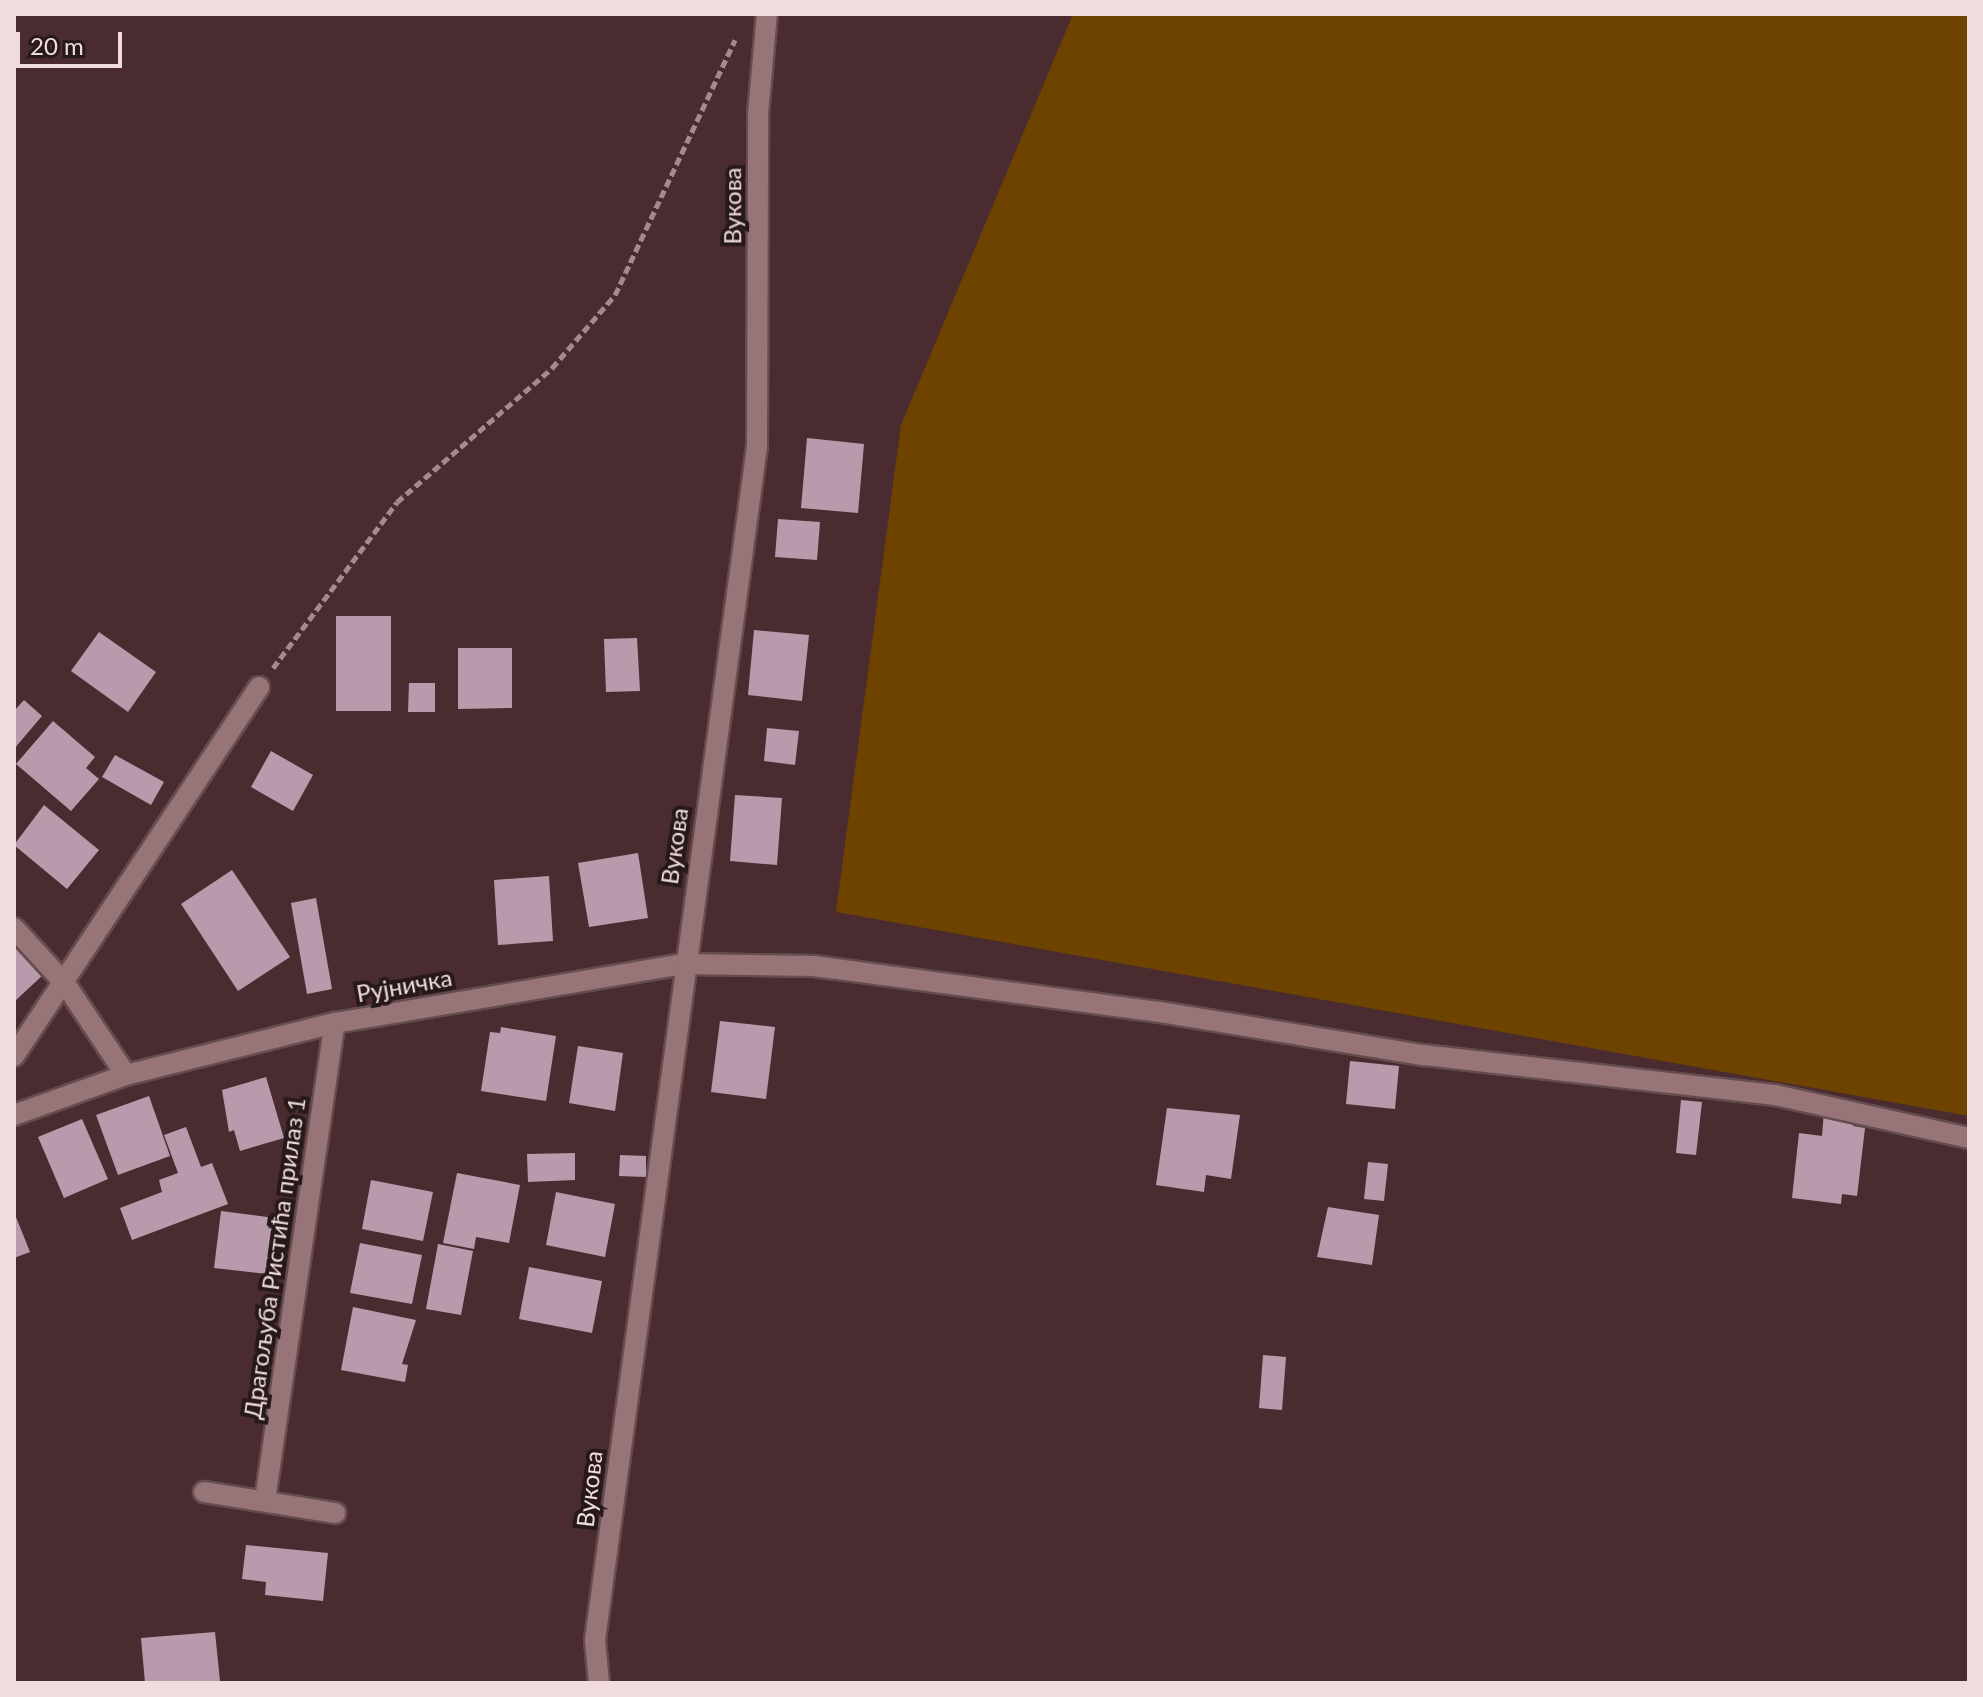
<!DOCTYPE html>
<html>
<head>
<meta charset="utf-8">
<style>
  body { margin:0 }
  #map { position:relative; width:1983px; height:1697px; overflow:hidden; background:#4a2c30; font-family:Lato,sans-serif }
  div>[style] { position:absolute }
  .green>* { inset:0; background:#6e4300 }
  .building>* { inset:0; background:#b99aac }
  .path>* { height:5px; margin-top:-2.5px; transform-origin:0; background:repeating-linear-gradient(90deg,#a38a8c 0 8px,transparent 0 12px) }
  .roads { filter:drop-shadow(2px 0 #654c4f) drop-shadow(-2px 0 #654c4f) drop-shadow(0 2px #654c4f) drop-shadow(0 -2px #654c4f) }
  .minor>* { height:20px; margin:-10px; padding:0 10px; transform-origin:10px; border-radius:10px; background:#977477 }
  span { translate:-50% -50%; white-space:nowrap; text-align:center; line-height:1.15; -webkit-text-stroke:8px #27191b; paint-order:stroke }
  .street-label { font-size:24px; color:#f0dcdd }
  .frame { position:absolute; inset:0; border:16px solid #f0dcdd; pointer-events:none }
  .scale { position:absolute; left:16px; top:32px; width:106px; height:36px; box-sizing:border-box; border:4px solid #f0dcdd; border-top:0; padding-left:10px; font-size:24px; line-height:28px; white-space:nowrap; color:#f0dcdd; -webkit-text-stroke:6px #27191b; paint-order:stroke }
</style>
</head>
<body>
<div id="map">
  <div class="green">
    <i style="clip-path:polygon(1073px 14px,1969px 14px,1969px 1116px,836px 912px,901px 425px)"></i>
  </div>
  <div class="building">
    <i style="clip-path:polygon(807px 438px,864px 444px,858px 513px,801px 508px)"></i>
    <i style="clip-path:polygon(778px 519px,820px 522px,817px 560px,775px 557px)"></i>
    <i style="clip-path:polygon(336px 616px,391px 616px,391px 711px,336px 711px)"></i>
    <i style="clip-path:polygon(754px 630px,809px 635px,802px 701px,748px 695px)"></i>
    <i style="clip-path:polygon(99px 632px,156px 672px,128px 712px,71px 671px)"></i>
    <i style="clip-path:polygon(637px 638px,640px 691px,606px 692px,604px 639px)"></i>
    <i style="clip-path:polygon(458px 648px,512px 648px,512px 708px,458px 709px)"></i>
    <i style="clip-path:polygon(409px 683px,435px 683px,435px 712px,408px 712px)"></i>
    <i style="clip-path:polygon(24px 700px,42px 716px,14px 749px,14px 711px)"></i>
    <i style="clip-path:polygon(53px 721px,95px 757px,86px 768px,99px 779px,71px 811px,16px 764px)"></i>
    <i style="clip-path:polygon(767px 728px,799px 731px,795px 765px,764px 761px)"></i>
    <i style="clip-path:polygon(271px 751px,313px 775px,293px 811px,251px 787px)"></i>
    <i style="clip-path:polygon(115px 755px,164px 782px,151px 805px,102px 777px)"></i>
    <i style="clip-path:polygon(735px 795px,782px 798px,777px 865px,730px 861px)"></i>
    <i style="clip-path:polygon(44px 805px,99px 850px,67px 889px,14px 845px)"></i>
    <i style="clip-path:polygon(638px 853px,648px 918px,589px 927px,578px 863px)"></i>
    <i style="clip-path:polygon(232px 870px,290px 957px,238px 991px,181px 904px)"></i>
    <i style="clip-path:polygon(549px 876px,553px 941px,498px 945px,494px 880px)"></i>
    <i style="clip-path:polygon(316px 898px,332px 989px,307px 994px,291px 903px)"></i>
    <i style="clip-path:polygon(14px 942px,44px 974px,14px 1002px)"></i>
    <i style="clip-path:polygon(720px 1021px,775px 1027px,766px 1099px,711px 1092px)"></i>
    <i style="clip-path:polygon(501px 1027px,556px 1036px,546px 1101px,481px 1091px,490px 1032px,500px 1033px)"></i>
    <i style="clip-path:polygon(578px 1046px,623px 1053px,615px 1111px,569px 1103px)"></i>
    <i style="clip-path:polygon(1350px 1061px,1399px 1066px,1395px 1109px,1346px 1104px)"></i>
    <i style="clip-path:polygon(266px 1077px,284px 1138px,240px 1151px,234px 1130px,229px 1132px,222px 1090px)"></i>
    <i style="clip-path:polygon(149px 1096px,170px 1156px,118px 1175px,96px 1115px)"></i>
    <i style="clip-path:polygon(1681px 1100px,1702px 1102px,1696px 1155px,1676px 1153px)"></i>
    <i style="clip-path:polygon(1167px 1108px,1240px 1115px,1231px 1179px,1206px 1175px,1204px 1192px,1156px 1185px)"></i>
    <i style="clip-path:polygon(1824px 1112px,1853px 1116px,1853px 1126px,1865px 1128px,1857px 1196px,1842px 1194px,1841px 1204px,1792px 1198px,1799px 1133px,1822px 1136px)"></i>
    <i style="clip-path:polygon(82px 1119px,108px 1179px,64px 1198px,38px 1137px)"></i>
    <i style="clip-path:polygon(186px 1127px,201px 1167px,212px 1163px,228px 1204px,132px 1240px,120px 1208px,162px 1192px,159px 1180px,178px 1173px,164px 1135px)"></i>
    <i style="clip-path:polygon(575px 1153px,575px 1180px,528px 1182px,527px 1154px)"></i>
    <i style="clip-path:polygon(620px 1155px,646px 1156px,646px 1177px,619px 1176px)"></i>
    <i style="clip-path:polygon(1368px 1162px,1388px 1164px,1384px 1201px,1364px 1199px)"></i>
    <i style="clip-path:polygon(457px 1173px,520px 1185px,509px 1243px,476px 1237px,474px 1249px,443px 1243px)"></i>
    <i style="clip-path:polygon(371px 1180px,433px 1192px,423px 1241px,362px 1229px)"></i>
    <i style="clip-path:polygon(556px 1192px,615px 1204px,605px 1257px,546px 1245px)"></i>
    <i style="clip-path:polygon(1328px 1207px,1379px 1215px,1372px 1265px,1317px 1257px)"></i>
    <i style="clip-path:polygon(221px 1211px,283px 1219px,276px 1275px,214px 1268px)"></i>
    <i style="clip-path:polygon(14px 1212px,30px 1252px,14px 1258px)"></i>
    <i style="clip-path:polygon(360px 1243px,422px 1255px,412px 1304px,350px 1293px)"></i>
    <i style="clip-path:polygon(438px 1244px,473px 1251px,461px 1315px,426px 1309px)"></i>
    <i style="clip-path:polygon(529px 1267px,602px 1281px,592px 1333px,519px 1319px)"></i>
    <i style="clip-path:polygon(353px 1307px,416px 1320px,402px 1364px,408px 1365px,405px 1382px,341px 1370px)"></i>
    <i style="clip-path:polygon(1263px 1355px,1286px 1357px,1282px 1410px,1259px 1408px)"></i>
    <i style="clip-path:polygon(246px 1545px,328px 1553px,323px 1601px,265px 1595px,266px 1582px,242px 1579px)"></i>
    <i style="clip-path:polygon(215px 1632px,220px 1681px,145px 1683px,141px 1638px)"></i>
  </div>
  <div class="path">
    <i style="left:273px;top:668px;width:207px;rotate:-53.2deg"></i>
    <i style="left:397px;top:502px;width:205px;rotate:-40.8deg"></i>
    <i style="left:552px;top:368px;width:96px;rotate:-49.2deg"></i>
    <i style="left:615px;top:295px;width:282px;rotate:-64.8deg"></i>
  </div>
  <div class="roads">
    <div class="minor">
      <i style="left:14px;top:928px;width:77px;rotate:47.6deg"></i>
      <i style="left:66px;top:985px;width:108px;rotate:56.3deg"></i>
      <i style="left:14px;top:1056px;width:443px;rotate:-56.4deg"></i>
      <i style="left:14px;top:1115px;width:119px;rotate:-19.7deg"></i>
      <i style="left:126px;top:1075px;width:215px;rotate:-14deg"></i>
      <i style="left:335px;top:1023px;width:354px;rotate:-9.6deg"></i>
      <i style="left:684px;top:964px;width:130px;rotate:0.9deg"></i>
      <i style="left:814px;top:966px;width:349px;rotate:7.6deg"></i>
      <i style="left:1160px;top:1012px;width:267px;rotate:9.3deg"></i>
      <i style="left:1424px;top:1055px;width:353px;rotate:6.5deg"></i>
      <i style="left:1775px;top:1095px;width:199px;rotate:12.5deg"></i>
      <i style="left:204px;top:1492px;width:133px;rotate:9.1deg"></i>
      <i style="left:265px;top:1500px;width:482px;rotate:-81.7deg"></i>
      <i style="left:599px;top:1683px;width:43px;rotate:-95.3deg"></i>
      <i style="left:595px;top:1640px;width:1204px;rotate:-82.27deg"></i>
      <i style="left:757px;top:447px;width:333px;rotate:-89.8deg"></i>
      <i style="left:758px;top:114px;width:100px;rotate:-84.9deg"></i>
    </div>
  </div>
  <div class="street-label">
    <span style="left:732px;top:206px;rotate:-90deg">Вукова</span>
    <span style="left:674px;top:846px;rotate:-82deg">Вукова</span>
    <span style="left:404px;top:985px;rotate:-10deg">Рујничка</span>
    <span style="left:274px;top:1258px;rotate:-82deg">Драгољуба Ристића прилаз 1</span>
    <span style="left:589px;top:1489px;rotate:-83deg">Вукова</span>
  </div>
  <div class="frame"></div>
  <div class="scale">20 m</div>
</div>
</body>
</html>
